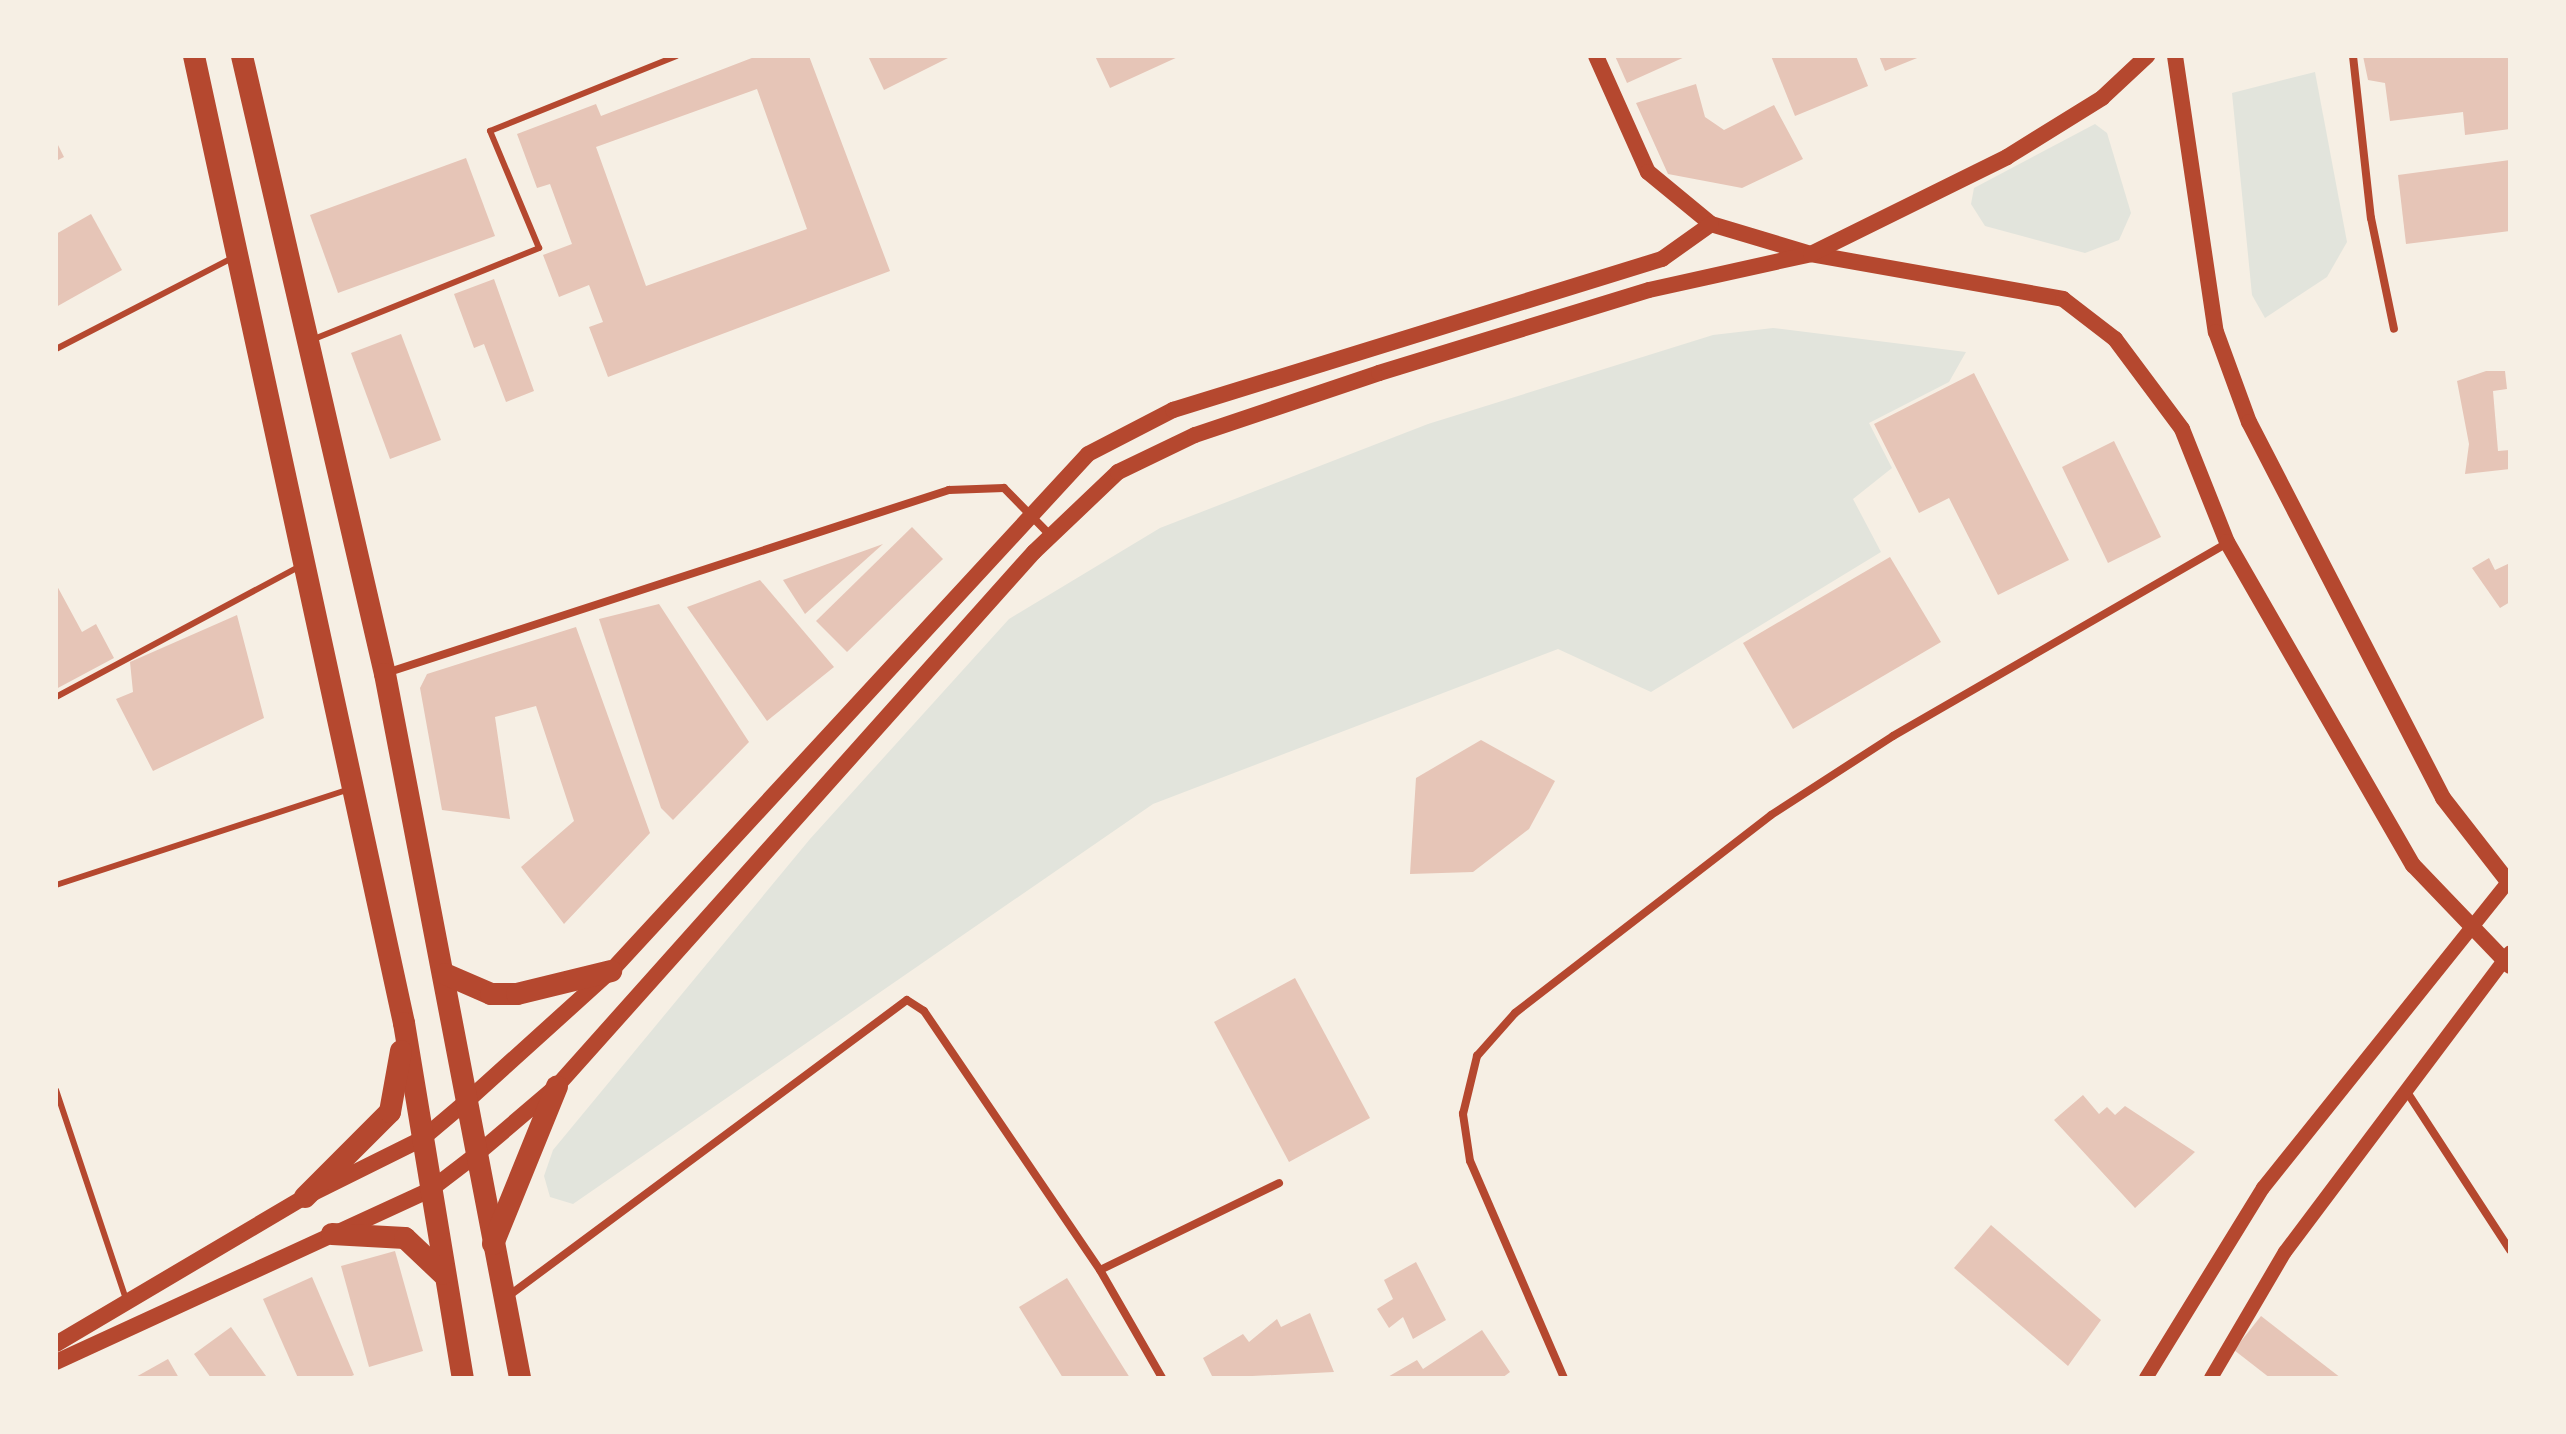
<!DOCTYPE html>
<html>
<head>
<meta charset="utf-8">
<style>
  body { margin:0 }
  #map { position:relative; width:2566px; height:1434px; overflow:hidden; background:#f6efe4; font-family:"Public Sans",sans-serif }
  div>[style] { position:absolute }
  .green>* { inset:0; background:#e2e4dc }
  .building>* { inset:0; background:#e6c5b7 }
  .service>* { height:6px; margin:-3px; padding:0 3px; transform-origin:3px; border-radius:3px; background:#b5482f }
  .minor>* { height:8px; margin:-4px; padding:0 4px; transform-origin:4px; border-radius:4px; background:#b5482f }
  .tertiary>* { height:14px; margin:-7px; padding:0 7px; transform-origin:7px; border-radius:7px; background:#b5482f }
  .secondary>* { height:16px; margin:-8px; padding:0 8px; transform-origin:8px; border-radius:8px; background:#b5482f }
  .trunk>* { height:22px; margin:-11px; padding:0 11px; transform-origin:11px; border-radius:11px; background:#b5482f }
  span { translate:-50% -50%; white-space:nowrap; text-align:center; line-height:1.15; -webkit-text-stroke:7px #f6efe4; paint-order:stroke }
  .frame { position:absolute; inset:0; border:58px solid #f6efe4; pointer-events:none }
</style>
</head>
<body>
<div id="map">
  <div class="green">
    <i style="clip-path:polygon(2315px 72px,2347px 242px,2327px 277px,2265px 318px,2252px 295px,2232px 93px)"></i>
    <i style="clip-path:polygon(2095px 124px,2107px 133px,2131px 213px,2119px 240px,2085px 253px,1985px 226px,1971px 204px,1974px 188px)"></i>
    <i style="clip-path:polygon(1773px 328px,1966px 352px,1949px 382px,1869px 423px,1892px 468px,1853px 499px,1881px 552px,1651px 692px,1558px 649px,1153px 804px,573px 1204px,550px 1197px,544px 1176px,553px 1150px,810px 839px,1009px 619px,1160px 528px,1428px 424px,1713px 335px)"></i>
  </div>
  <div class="building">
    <i style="clip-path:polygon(evenodd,757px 56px,809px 56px,890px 271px,608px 377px,589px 327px,603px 322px,589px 285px,559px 297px,543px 255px,572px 244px,550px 184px,537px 188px,517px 134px,596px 104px,601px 116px,757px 56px,757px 89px,807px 229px,646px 286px,596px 147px,757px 89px)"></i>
    <i style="clip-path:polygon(868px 56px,952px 56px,884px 90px)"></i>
    <i style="clip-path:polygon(1095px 56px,1180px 56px,1110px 88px)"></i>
    <i style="clip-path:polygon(1615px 56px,1687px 56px,1627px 83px)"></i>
    <i style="clip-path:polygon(1771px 56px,1856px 56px,1868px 86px,1795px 116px)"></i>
    <i style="clip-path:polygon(1879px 56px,1922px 56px,1885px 71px)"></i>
    <i style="clip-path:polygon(2363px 56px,2510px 56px,2510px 129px,2465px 135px,2463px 112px,2390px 121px,2385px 83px,2368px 80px)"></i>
    <i style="clip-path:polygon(1696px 84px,1705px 117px,1724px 130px,1774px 105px,1803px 159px,1742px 188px,1668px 174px,1636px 103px)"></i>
    <i style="clip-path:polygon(56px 141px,64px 157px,56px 161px)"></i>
    <i style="clip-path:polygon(466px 158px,495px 236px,338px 293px,310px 215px)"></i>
    <i style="clip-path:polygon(2510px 160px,2510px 231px,2406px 244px,2398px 175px)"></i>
    <i style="clip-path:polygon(91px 214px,122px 270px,56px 307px,56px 234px)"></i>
    <i style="clip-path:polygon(494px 279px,534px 391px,506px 402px,484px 344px,474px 348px,454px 294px)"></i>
    <i style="clip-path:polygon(401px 334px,441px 440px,390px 459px,351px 353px)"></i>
    <i style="clip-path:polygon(2486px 371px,2505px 371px,2507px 389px,2493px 391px,2498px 451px,2510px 450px,2510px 469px,2465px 474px,2469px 444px,2457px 381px)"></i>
    <i style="clip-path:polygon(1974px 373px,2069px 560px,1998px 595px,1949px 498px,1919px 513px,1874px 424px)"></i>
    <i style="clip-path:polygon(2114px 441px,2161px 537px,2108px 563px,2062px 467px)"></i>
    <i style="clip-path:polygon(912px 527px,943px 559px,847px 652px,816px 621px)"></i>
    <i style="clip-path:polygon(883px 544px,805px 614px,783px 580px)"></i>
    <i style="clip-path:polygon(1890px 557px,1941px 642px,1793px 729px,1743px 643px)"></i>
    <i style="clip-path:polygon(2489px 558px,2495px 570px,2510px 563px,2510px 602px,2500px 608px,2472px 568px)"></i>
    <i style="clip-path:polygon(760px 580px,834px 667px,767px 721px,687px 607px)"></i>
    <i style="clip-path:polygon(56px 584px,82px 632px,96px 624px,114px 658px,56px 689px)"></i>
    <i style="clip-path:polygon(659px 604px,749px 742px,673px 820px,661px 808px,599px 619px)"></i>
    <i style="clip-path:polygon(237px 615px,264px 718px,153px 771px,116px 699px,133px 692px,130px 662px)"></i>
    <i style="clip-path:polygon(576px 627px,650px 833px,564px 924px,521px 867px,574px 821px,536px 706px,495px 717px,510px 819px,442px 810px,420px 688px,427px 674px)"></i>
    <i style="clip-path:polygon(1481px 740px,1555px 781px,1529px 829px,1473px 872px,1410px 874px,1416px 778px)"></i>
    <i style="clip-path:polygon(1295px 978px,1370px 1118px,1289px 1162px,1214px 1022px)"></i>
    <i style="clip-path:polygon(2083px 1095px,2099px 1114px,2107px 1107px,2115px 1115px,2125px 1106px,2195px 1152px,2135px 1208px,2054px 1120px)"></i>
    <i style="clip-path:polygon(1991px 1225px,2101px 1320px,2068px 1366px,1954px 1268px)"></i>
    <i style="clip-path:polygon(395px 1251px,423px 1351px,369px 1367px,341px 1266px)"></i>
    <i style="clip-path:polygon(1416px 1262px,1446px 1320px,1413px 1339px,1403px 1317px,1389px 1328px,1377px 1309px,1393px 1299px,1384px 1280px)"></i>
    <i style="clip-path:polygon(312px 1277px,354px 1375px,347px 1378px,298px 1378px,263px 1299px)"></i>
    <i style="clip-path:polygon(1067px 1278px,1130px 1378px,1063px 1378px,1019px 1307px)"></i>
    <i style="clip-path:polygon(1310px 1313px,1334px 1372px,1213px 1378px,1203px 1358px,1243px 1334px,1249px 1342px,1277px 1319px,1281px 1327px)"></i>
    <i style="clip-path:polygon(2261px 1316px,2341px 1378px,2270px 1378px,2234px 1350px)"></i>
    <i style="clip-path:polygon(231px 1327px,266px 1376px,264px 1378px,211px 1378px,194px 1354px)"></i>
    <i style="clip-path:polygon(1482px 1330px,1510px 1372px,1502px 1378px,1386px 1378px,1417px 1360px,1423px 1369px)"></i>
    <i style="clip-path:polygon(168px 1359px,179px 1378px,134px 1378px)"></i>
  </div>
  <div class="service">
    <i style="left:314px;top:339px;width:243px;rotate:-22deg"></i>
    <i style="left:539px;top:248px;width:127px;rotate:-112.7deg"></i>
    <i style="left:490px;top:131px;width:201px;rotate:-21.9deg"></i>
    <i style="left:56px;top:349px;width:198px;rotate:-27.3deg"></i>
    <i style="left:56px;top:697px;width:277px;rotate:-28.2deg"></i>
    <i style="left:56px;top:885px;width:309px;rotate:-18.1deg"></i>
    <i style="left:56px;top:1090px;width:220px;rotate:71.5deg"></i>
  </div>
  <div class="minor">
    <i style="left:2353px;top:56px;width:163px;rotate:83.7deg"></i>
    <i style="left:2371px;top:218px;width:113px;rotate:78.3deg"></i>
    <i style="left:386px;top:673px;width:592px;rotate:-18.01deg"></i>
    <i style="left:949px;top:490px;width:55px;rotate:-2.1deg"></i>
    <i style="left:1004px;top:488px;width:67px;rotate:45.6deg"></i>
    <i style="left:2407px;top:1092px;width:189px;rotate:56.9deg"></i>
    <i style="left:1100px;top:1270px;width:125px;rotate:60.1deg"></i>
    <i style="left:507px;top:1297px;width:498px;rotate:-36.6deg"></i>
    <i style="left:907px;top:1000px;width:20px;rotate:33deg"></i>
    <i style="left:924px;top:1011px;width:313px;rotate:55.8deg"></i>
    <i style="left:1100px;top:1270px;width:199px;rotate:-25.9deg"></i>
    <i style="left:1564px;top:1378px;width:236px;rotate:-113.4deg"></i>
    <i style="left:1470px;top:1161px;width:48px;rotate:-98.5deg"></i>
    <i style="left:1463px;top:1114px;width:60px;rotate:-76.4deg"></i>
    <i style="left:1477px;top:1056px;width:57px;rotate:-48.5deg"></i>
    <i style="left:1515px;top:1013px;width:324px;rotate:-37.7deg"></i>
    <i style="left:1771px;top:815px;width:145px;rotate:-32.9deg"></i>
    <i style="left:1893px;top:736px;width:386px;rotate:-30deg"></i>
  </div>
  <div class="tertiary">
    <i style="left:2146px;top:1378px;width:223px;rotate:-58.4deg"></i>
    <i style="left:2263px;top:1188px;width:395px;rotate:-51.3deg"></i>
    <i style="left:2211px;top:1378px;width:146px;rotate:-59.6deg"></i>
    <i style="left:2285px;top:1252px;width:375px;rotate:-53.1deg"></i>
  </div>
  <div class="secondary">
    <i style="left:1596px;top:56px;width:127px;rotate:65.9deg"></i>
    <i style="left:1648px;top:172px;width:82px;rotate:39.5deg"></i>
    <i style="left:1711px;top:224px;width:104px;rotate:16.7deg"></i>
    <i style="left:1811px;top:254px;width:256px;rotate:10.1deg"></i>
    <i style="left:2063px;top:299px;width:66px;rotate:37.6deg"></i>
    <i style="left:2115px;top:339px;width:112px;rotate:53.3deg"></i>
    <i style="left:2182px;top:429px;width:122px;rotate:68.3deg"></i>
    <i style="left:2227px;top:542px;width:373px;rotate:60.1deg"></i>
    <i style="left:2413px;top:865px;width:140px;rotate:46.2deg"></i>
    <i style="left:2175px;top:56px;width:279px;rotate:81.6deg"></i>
    <i style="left:2216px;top:332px;width:96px;rotate:69.9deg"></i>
    <i style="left:2249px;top:422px;width:423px;rotate:62.7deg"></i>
    <i style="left:2443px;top:798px;width:109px;rotate:52.1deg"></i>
    <i style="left:56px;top:1344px;width:289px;rotate:-30.6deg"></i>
    <i style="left:305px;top:1197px;width:131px;rotate:-26.4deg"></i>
    <i style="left:422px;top:1139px;width:59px;rotate:-40.2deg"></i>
    <i style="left:467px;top:1101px;width:194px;rotate:-42.1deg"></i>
    <i style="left:611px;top:971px;width:703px;rotate:-47.3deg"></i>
    <i style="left:1088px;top:454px;width:96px;rotate:-27.4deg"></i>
    <i style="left:1173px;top:410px;width:512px;rotate:-17.16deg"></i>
    <i style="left:1662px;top:259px;width:60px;rotate:-35.5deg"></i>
    <i style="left:56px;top:1362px;width:412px;rotate:-24.7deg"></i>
    <i style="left:430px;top:1190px;width:59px;rotate:-37.5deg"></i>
    <i style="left:477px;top:1154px;width:105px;rotate:-40.4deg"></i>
    <i style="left:557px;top:1086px;width:716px;rotate:-48.23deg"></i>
    <i style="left:1034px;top:552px;width:116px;rotate:-43.6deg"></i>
    <i style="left:1118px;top:472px;width:85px;rotate:-25.7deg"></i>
    <i style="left:1195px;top:435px;width:194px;rotate:-18.6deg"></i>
    <i style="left:1379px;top:373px;width:282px;rotate:-17.1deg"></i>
    <i style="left:1649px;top:290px;width:166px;rotate:-12.5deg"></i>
    <i style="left:1811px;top:254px;width:219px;rotate:-26.3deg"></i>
    <i style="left:2007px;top:157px;width:112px;rotate:-31.8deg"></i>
    <i style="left:2102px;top:98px;width:62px;rotate:-43deg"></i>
  </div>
  <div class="trunk">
    <i style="left:194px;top:56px;width:990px;rotate:77.75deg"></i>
    <i style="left:404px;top:1023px;width:360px;rotate:80.6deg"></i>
    <i style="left:242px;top:56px;width:634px;rotate:76.97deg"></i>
    <i style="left:385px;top:674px;width:717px;rotate:79.14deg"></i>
    <i style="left:445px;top:974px;width:50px;rotate:23.5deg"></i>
    <i style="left:491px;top:994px;width:26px"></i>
    <i style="left:517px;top:994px;width:97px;rotate:-13.7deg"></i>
    <i style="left:305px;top:1197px;width:120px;rotate:-45deg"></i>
    <i style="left:390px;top:1112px;width:62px;rotate:-79.8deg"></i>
    <i style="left:332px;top:1234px;width:73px;rotate:3.1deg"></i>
    <i style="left:405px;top:1238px;width:52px;rotate:43.5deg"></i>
    <i style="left:493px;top:1244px;width:170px;rotate:-67.9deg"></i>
  </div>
  <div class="frame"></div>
</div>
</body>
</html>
